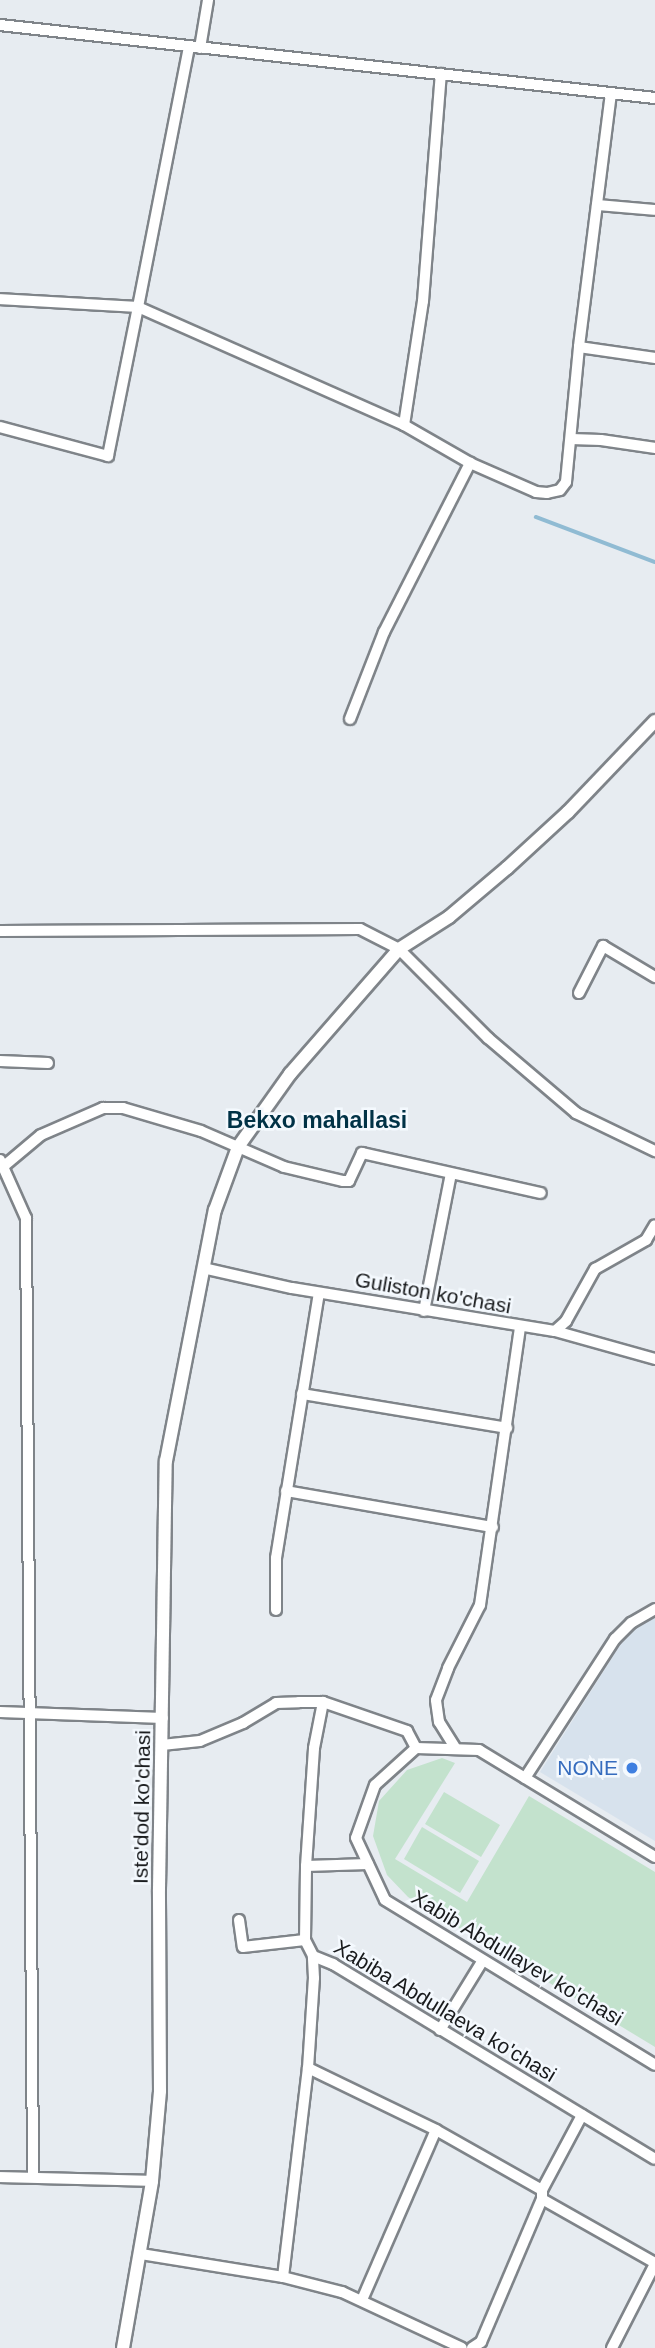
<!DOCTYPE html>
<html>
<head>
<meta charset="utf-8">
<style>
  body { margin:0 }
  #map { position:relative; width:655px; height:2348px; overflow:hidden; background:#e7ecf1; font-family:Helvetica,sans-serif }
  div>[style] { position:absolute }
  .built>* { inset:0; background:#d7e2ed }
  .green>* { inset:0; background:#c3e2cd }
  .stream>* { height:3.5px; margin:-1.75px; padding:0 1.75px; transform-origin:1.75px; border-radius:1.75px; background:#90bbd3 }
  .roads { filter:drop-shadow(2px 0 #7f8489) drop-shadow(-2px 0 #7f8489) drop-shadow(0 2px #7f8489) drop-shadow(0 -2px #7f8489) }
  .minor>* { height:10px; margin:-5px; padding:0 5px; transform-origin:5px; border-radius:5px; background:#fff }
  .tertiary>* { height:12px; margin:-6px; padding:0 6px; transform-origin:6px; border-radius:6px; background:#fff }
  .dots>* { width:19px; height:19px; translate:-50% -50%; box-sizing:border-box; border:4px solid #f4f9fe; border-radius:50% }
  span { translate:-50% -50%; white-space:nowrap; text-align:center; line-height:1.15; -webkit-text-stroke:5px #f4f9fe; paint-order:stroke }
  .street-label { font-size:21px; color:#181a1c }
  .shop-label { font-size:21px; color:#366cbe }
  .right { translate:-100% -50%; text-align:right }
  .neighbourhood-label { font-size:23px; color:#003246; font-weight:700 }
</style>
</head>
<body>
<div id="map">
  <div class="built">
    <i style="clip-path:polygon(655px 1615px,655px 1841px,540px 1772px,622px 1642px,635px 1627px)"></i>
  </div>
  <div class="green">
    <i style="clip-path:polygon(442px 1758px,455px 1763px,395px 1859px,467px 1902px,529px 1796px,655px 1872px,655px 2047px,408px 1897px,387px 1875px,373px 1836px,379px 1801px,407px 1770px)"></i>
    <i style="clip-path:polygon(444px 1792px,500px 1825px,481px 1857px,425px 1824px)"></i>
    <i style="clip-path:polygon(422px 1827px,479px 1861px,460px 1893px,404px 1859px)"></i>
  </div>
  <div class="stream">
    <i style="left:536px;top:517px;width:127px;rotate:20.7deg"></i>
  </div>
  <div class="roads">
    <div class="minor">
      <i style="left:0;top:25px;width:659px;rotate:6.36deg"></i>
      <i style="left:189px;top:47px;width:265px;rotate:101.1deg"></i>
      <i style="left:138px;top:307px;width:291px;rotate:23.9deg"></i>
      <i style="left:404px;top:425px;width:76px;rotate:29.9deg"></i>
      <i style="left:470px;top:463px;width:72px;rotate:23.7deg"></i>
      <i style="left:536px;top:492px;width:11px;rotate:5deg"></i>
      <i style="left:547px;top:493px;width:13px;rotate:-13deg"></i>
      <i style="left:560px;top:490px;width:10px;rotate:-53deg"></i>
      <i style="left:566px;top:482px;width:136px;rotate:-84.5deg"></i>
      <i style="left:200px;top:48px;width:49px;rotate:-80.5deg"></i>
      <i style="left:611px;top:93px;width:256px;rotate:97.2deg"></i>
      <i style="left:579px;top:347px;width:77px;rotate:8.2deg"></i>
      <i style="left:597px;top:205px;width:58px;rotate:4.9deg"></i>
      <i style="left:0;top:299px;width:138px;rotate:3.3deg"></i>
      <i style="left:138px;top:307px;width:152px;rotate:101.4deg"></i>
      <i style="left:108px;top:456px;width:112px;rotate:-165deg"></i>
      <i style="left:404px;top:425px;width:125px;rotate:-81.3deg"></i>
      <i style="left:423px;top:301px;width:228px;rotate:-85.5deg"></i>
      <i style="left:571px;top:439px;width:30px;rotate:2deg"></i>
      <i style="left:601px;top:440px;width:55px;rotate:8.4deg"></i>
      <i style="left:350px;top:719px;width:93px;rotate:-68.7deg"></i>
      <i style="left:384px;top:632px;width:190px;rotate:-63deg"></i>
      <i style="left:0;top:931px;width:360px;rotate:-0.3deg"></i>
      <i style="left:360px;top:929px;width:44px;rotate:27.1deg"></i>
      <i style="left:399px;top:949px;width:126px;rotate:45deg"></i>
      <i style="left:488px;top:1038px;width:116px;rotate:40.4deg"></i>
      <i style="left:576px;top:1113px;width:88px;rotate:25.7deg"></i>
      <i style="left:579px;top:993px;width:53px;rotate:-62.9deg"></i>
      <i style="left:603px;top:946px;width:61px;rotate:30.8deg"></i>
      <i style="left:0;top:1061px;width:48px;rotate:2.4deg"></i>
      <i style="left:0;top:1160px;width:64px;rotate:65.9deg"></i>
      <i style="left:26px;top:1218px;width:958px;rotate:89.58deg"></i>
      <i style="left:4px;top:1166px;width:48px;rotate:-40deg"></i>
      <i style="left:41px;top:1135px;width:68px;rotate:-23.5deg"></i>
      <i style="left:103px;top:1108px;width:20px"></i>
      <i style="left:123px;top:1108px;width:81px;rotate:16.4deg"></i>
      <i style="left:201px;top:1131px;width:90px;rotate:23.4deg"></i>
      <i style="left:284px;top:1167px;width:61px;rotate:13.3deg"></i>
      <i style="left:343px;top:1181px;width:6px"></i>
      <i style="left:349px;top:1181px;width:31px;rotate:-65deg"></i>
      <i style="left:362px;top:1153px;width:183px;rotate:12.6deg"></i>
      <i style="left:203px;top:1268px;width:91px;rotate:12.7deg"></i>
      <i style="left:292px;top:1288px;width:266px;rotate:9.3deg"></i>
      <i style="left:555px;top:1331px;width:104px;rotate:15.6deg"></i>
      <i style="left:424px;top:1311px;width:140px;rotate:-78.9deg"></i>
      <i style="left:555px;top:1331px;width:15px;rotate:-42deg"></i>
      <i style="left:566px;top:1321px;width:60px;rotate:-60.9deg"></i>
      <i style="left:595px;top:1269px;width:59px;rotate:-29.6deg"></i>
      <i style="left:646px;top:1240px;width:17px;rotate:-59deg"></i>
      <i style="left:302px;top:1394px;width:208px;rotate:9.4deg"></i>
      <i style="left:286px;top:1491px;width:210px;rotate:9.9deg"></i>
      <i style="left:276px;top:1610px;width:52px;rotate:-90deg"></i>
      <i style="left:276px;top:1558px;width:268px;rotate:-80.8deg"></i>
      <i style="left:0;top:1712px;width:163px;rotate:2.1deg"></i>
      <i style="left:162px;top:1745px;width:38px;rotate:-6deg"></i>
      <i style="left:200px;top:1741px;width:47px;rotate:-22.7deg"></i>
      <i style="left:243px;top:1723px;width:39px;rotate:-31deg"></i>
      <i style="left:276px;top:1703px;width:23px;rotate:-2deg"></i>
      <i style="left:299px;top:1702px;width:24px"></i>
      <i style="left:323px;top:1702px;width:89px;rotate:19deg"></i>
      <i style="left:407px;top:1731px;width:19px;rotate:62deg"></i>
      <i style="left:456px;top:1749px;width:32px;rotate:-122deg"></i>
      <i style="left:439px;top:1722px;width:22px;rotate:-98deg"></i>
      <i style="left:436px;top:1700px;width:34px;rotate:-69deg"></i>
      <i style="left:448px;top:1668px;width:71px;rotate:-63.1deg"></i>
      <i style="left:480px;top:1605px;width:281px;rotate:-81.8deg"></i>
      <i style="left:525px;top:1778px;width:166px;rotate:-57.1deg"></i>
      <i style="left:615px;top:1639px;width:23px;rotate:-45deg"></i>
      <i style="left:631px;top:1623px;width:28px;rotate:-30deg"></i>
      <i style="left:655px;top:1857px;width:206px;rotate:-148.7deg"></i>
      <i style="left:479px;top:1750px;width:63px;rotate:-178.2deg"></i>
      <i style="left:416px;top:1748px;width:55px;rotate:137.9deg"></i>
      <i style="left:375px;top:1785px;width:56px;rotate:109.7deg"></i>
      <i style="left:356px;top:1838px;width:68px;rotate:64.9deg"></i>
      <i style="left:385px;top:1900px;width:316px;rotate:31.4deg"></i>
      <i style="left:306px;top:1866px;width:118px;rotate:-86.1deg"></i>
      <i style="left:314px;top:1748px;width:47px;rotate:-78.9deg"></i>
      <i style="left:239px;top:1920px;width:27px;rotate:82deg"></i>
      <i style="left:243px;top:1947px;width:62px;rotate:-6.4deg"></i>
      <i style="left:305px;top:1940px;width:18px;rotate:63deg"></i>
      <i style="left:305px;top:1940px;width:74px;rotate:-89.2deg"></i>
      <i style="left:306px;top:1866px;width:62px;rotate:-1.8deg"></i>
      <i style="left:440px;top:2030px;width:82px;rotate:-58.4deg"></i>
      <i style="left:308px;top:2068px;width:142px;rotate:25.8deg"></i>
      <i style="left:436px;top:2130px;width:122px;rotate:29.5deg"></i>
      <i style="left:542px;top:2190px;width:9px;rotate:90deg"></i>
      <i style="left:542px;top:2199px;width:130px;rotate:29.5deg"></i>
      <i style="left:0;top:2177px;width:152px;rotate:1.5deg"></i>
      <i style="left:542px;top:2190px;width:85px;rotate:-61.9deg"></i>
      <i style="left:141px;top:2254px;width:144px;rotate:9.2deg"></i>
      <i style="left:283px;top:2277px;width:61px;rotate:14.3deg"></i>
      <i style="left:342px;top:2292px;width:132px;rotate:25deg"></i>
      <i style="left:283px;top:2277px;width:210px;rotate:-83.2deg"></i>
      <i style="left:308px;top:2068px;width:90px;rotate:-86.2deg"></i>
      <i style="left:314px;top:1978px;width:22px;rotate:-93deg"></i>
      <i style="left:313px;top:1956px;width:22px;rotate:22deg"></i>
      <i style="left:333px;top:1964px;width:376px;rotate:31.2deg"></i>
      <i style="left:362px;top:2300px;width:185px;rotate:-66.5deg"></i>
      <i style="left:472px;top:2348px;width:11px;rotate:-34deg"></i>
      <i style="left:481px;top:2342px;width:155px;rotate:-66.9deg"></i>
      <i style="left:612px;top:2348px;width:94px;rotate:-62.9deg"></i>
    </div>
    <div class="tertiary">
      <i style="left:123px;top:2348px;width:169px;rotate:-80.1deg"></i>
      <i style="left:152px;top:2181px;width:90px;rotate:-84.9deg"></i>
      <i style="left:160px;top:2091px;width:202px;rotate:-90.3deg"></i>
      <i style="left:159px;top:1889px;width:428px;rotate:-89.1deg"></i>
      <i style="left:166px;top:1461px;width:256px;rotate:-79deg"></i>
      <i style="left:215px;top:1210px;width:67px;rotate:-69.9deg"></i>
      <i style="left:238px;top:1147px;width:90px;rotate:-54.5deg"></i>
      <i style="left:290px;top:1074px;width:166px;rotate:-48.9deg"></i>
      <i style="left:399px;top:949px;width:59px;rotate:-32.6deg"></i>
      <i style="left:449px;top:917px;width:76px;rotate:-40.2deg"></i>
      <i style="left:507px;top:868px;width:83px;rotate:-42.6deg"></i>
      <i style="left:568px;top:812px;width:126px;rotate:-46.3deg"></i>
    </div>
  </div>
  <div class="dots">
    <i style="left:632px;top:1768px;background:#3f7fe0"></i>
  </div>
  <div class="street-label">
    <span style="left:433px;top:1293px;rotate:10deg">Guliston ko'chasi</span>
    <span style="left:142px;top:1807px;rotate:-89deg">Iste'dod ko'chasi</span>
    <span style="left:517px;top:1958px;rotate:31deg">Xabib Abdullayev ko'chasi</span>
    <span style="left:445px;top:2011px;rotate:31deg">Xabiba Abdullaeva ko'chasi</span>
  </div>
  <div class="shop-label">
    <span class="right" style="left:618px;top:1768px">NONE</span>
  </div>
  <div class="neighbourhood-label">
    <span style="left:317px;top:1120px">Bekxo mahallasi</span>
  </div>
</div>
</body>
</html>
